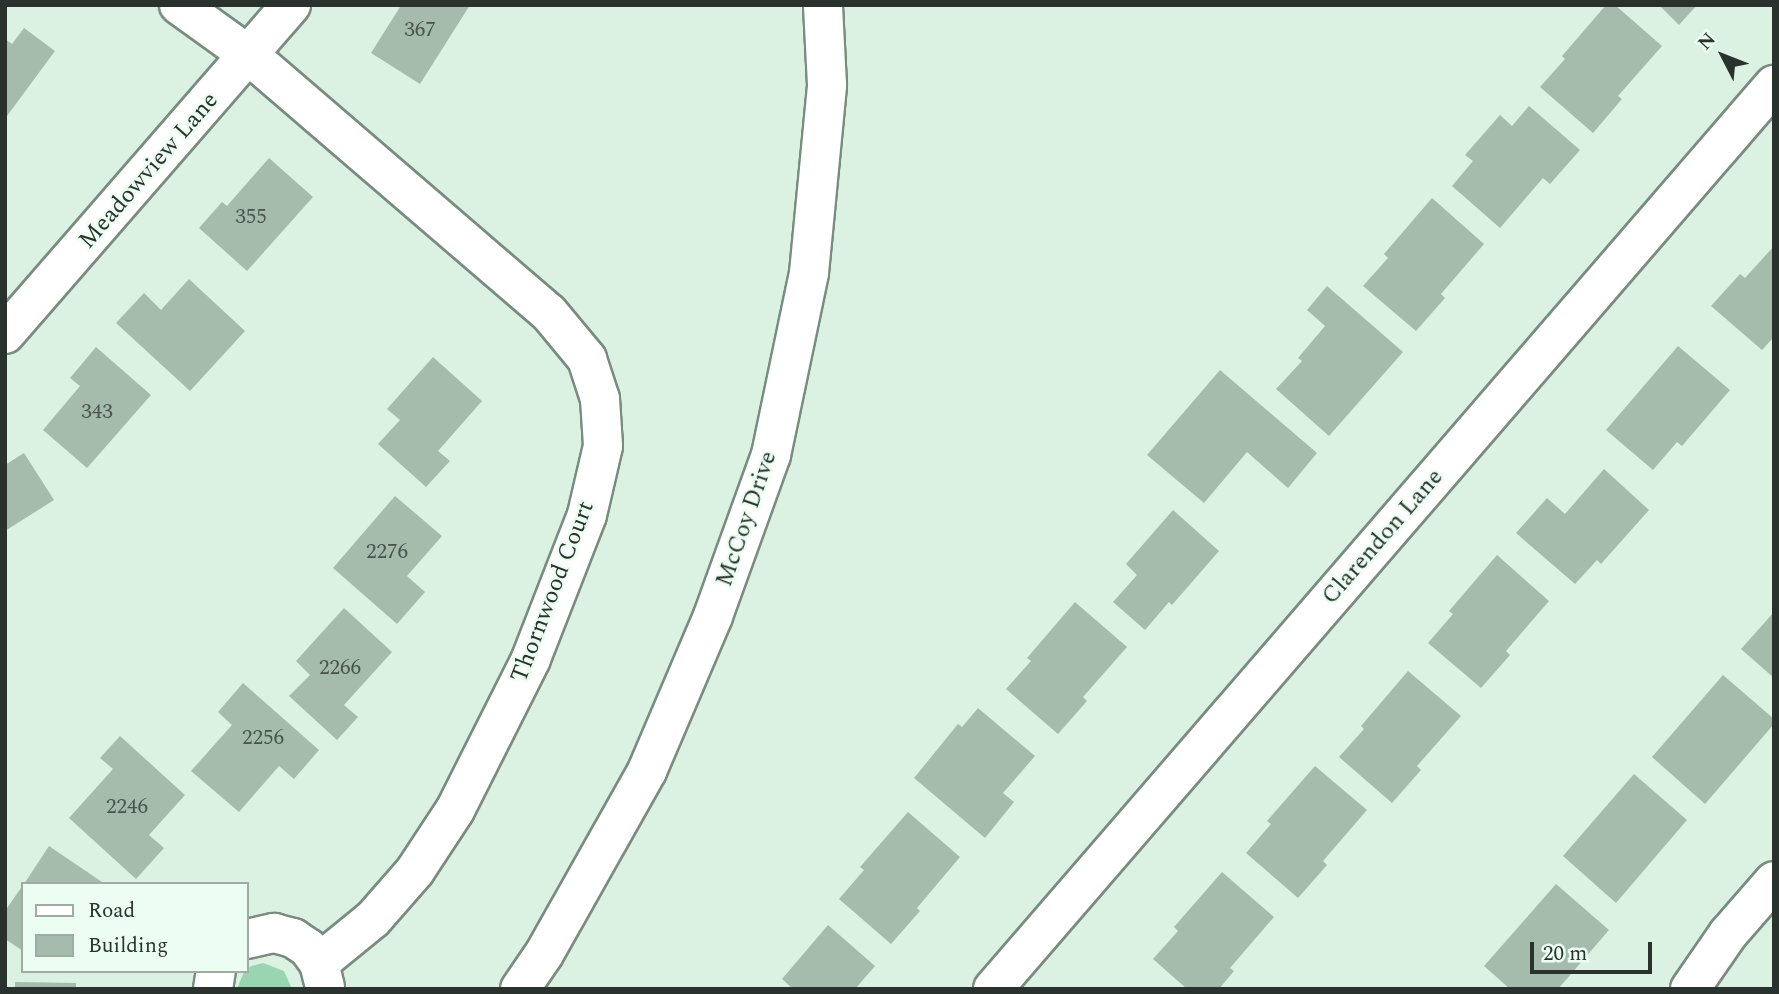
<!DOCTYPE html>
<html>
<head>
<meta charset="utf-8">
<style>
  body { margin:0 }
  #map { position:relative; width:1779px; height:994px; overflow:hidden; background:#dbf2e3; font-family:Spectral,serif }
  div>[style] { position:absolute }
  .green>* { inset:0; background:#9ad5b1 }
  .building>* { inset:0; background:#a5bbac }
  .roads { filter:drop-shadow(2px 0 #788c7f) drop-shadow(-2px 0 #788c7f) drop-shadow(0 2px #788c7f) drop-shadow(0 -2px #788c7f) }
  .minor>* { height:38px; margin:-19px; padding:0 19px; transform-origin:19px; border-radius:19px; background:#fff }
  .tertiary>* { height:38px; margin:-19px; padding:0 19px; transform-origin:19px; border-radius:19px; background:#fff }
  span { translate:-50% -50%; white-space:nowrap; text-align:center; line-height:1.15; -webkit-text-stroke:5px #ecfef2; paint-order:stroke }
  .number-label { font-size:21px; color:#48544c }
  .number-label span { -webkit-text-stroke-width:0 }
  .street-label { font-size:24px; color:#29322c }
  .frame { position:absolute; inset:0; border:7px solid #29322c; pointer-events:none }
  .legend { position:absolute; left:21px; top:882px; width:228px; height:91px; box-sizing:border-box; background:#ecfef2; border:2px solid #9eaca3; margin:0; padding:9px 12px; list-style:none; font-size:21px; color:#29322c }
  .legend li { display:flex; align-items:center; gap:14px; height:35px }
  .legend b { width:35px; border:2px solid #9eaca3 }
  .north { position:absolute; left:1688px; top:21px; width:70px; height:70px; -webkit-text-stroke:5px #ecfef2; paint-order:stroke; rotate:312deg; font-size:19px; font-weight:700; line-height:28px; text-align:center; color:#29322c }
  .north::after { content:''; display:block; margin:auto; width:24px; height:32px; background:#29322c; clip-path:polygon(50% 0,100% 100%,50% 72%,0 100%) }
  .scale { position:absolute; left:1530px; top:942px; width:122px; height:32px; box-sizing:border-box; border:4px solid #29322c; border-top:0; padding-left:9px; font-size:21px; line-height:24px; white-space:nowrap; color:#29322c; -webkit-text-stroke:5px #ecfef2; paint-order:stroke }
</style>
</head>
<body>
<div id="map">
  <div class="green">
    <i style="clip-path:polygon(263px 963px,284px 971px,292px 989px,237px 989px,243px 974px,251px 966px)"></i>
  </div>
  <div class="building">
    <i style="clip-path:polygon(397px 5px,470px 5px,420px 84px,371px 53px,400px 7px)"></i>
    <i style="clip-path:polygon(1606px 5px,1615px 5px,1662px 46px,1618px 96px,1622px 99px,1593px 133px,1540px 87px,1565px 59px,1562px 56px)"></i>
    <i style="clip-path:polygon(1659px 5px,1697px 5px,1679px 25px)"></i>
    <i style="clip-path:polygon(24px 28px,55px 51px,7px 116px,5px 39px,12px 44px)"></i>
    <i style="clip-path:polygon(1529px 106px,1580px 150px,1550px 184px,1543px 178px,1500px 228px,1452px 186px,1473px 161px,1465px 155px,1500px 115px,1512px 126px)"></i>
    <i style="clip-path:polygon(269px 158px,313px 197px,247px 271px,199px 228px,222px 202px,227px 206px)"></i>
    <i style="clip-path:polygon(1432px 198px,1484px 244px,1441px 294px,1445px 298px,1416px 331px,1363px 286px,1388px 258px,1384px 254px)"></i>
    <i style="clip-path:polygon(1774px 246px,1774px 337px,1762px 350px,1711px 306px,1740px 274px,1745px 278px)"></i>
    <i style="clip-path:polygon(189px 279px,245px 331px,190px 391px,116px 323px,144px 293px,161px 310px)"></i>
    <i style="clip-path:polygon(1327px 286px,1403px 352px,1329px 436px,1276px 389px,1302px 361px,1298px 358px,1325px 326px,1307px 310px)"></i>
    <i style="clip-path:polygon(1678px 346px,1730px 390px,1682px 446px,1677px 442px,1653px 470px,1606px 430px)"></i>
    <i style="clip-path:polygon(96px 347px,151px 395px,87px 468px,43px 430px,80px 386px,70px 378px)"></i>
    <i style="clip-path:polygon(433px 357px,482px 401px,438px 451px,450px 461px,426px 487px,378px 444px,400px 420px,387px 409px)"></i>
    <i style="clip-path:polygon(1220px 370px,1317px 453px,1288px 488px,1247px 452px,1204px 503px,1147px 455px)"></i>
    <i style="clip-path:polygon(24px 453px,54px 500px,5px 531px,5px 465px)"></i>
    <i style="clip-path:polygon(1604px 469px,1649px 510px,1601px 564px,1597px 560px,1575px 584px,1516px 533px,1547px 498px,1565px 514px)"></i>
    <i style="clip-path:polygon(395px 496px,442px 536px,407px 576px,425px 592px,397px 624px,333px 568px)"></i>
    <i style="clip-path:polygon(1173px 510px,1219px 551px,1172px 605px,1169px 602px,1145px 630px,1113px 602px,1137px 575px,1126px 564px)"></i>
    <i style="clip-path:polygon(1497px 555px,1549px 601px,1506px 651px,1510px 655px,1481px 688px,1428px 643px,1453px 614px,1449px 611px)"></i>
    <i style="clip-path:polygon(1075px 602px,1127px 647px,1083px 697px,1087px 701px,1058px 734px,1006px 689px,1031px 661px,1027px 658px)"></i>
    <i style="clip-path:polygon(344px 608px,392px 652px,344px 705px,358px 717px,337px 740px,289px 696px,310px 675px,296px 661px)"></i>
    <i style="clip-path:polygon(1774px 612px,1774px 678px,1741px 649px)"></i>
    <i style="clip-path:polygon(1408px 671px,1461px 716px,1417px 766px,1421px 770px,1392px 803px,1339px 757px,1364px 729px,1361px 726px)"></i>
    <i style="clip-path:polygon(1723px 675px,1774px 719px,1774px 724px,1705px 804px,1652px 757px)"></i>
    <i style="clip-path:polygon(243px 683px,319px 750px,294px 779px,279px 766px,239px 812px,191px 771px,232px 725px,218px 712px)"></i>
    <i style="clip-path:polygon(978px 708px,1035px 756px,1003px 793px,1014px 802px,985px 838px,914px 778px,958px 724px,962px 727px)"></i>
    <i style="clip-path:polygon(120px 736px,185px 795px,149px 835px,164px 848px,136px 879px,69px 818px,113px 769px,100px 758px)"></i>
    <i style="clip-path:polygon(1315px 766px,1367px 810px,1323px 861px,1327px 865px,1298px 898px,1246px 853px,1271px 824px,1267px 821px)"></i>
    <i style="clip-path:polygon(1634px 774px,1687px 820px,1616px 903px,1563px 856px)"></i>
    <i style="clip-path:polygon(908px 812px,960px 857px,917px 908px,920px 911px,891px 944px,839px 899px,864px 870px,860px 867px)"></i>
    <i style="clip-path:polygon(49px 846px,105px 884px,24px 884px)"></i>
    <i style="clip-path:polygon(1222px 872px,1274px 917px,1230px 968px,1234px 971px,1219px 989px,1187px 989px,1153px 959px,1178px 931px,1174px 927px)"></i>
    <i style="clip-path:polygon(1556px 884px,1609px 930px,1558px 989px,1510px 989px,1484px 966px)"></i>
    <i style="clip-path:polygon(23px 885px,23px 951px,5px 939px,5px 911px)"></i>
    <i style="clip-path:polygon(828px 925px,875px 966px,855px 989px,793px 989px,782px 979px)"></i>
    <i style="clip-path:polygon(15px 982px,76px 983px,76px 989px,15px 989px)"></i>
  </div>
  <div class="roads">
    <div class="minor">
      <i style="left:179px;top:5px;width:87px;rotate:35.7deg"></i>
      <i style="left:250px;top:56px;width:394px;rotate:40.7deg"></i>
      <i style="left:549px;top:313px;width:60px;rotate:50.4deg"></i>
      <i style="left:587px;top:359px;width:42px;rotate:72deg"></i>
      <i style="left:600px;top:399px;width:47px;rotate:86.3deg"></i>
      <i style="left:603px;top:446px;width:71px;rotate:103.1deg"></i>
      <i style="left:587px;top:515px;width:155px;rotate:111.3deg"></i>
      <i style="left:531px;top:659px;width:169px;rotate:116.7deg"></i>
      <i style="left:455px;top:810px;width:73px;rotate:123.3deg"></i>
      <i style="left:415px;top:871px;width:64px;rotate:131.2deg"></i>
      <i style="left:373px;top:919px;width:70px;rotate:140.8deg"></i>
      <i style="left:5px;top:334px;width:436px;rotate:-49deg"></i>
      <i style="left:247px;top:939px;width:28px;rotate:-13deg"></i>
      <i style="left:274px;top:933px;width:20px;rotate:15deg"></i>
      <i style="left:293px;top:938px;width:18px;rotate:34deg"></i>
      <i style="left:308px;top:948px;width:19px;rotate:54deg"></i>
      <i style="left:319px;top:963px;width:25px;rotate:76deg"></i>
      <i style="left:213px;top:989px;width:18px;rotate:-81deg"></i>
      <i style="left:993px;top:989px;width:1195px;rotate:-49.18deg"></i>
      <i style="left:1690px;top:989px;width:67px;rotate:-55.4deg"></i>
      <i style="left:1728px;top:934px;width:70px;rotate:-49deg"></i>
    </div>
    <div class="tertiary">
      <i style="left:520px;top:989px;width:42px;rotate:-55.6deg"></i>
      <i style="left:544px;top:954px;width:210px;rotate:-60.6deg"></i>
      <i style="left:647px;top:771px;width:168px;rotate:-66.9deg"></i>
      <i style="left:713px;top:616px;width:171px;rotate:-70.2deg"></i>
      <i style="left:771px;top:455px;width:186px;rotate:-78.2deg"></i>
      <i style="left:809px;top:273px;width:189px;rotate:-84.5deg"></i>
      <i style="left:827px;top:85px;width:80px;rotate:-92.9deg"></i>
    </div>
  </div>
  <div class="number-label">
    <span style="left:420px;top:30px">367</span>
    <span style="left:251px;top:217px">355</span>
    <span style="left:97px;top:412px">343</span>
    <span style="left:387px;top:552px">2276</span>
    <span style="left:340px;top:668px">2266</span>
    <span style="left:263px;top:738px">2256</span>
    <span style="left:127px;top:807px">2246</span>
  </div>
  <div class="street-label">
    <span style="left:149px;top:171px;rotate:-49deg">Meadowview Lane</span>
    <span style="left:747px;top:519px;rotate:-71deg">McCoy Drive</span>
    <span style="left:1383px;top:537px;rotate:-49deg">Clarendon Lane</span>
    <span style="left:553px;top:592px;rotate:-69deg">Thornwood Court</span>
  </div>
  <div class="frame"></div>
  <ul class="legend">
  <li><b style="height:9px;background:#fff"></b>Road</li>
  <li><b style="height:19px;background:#a5bbac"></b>Building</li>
  </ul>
  <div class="north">N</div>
  <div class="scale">20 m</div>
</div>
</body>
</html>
